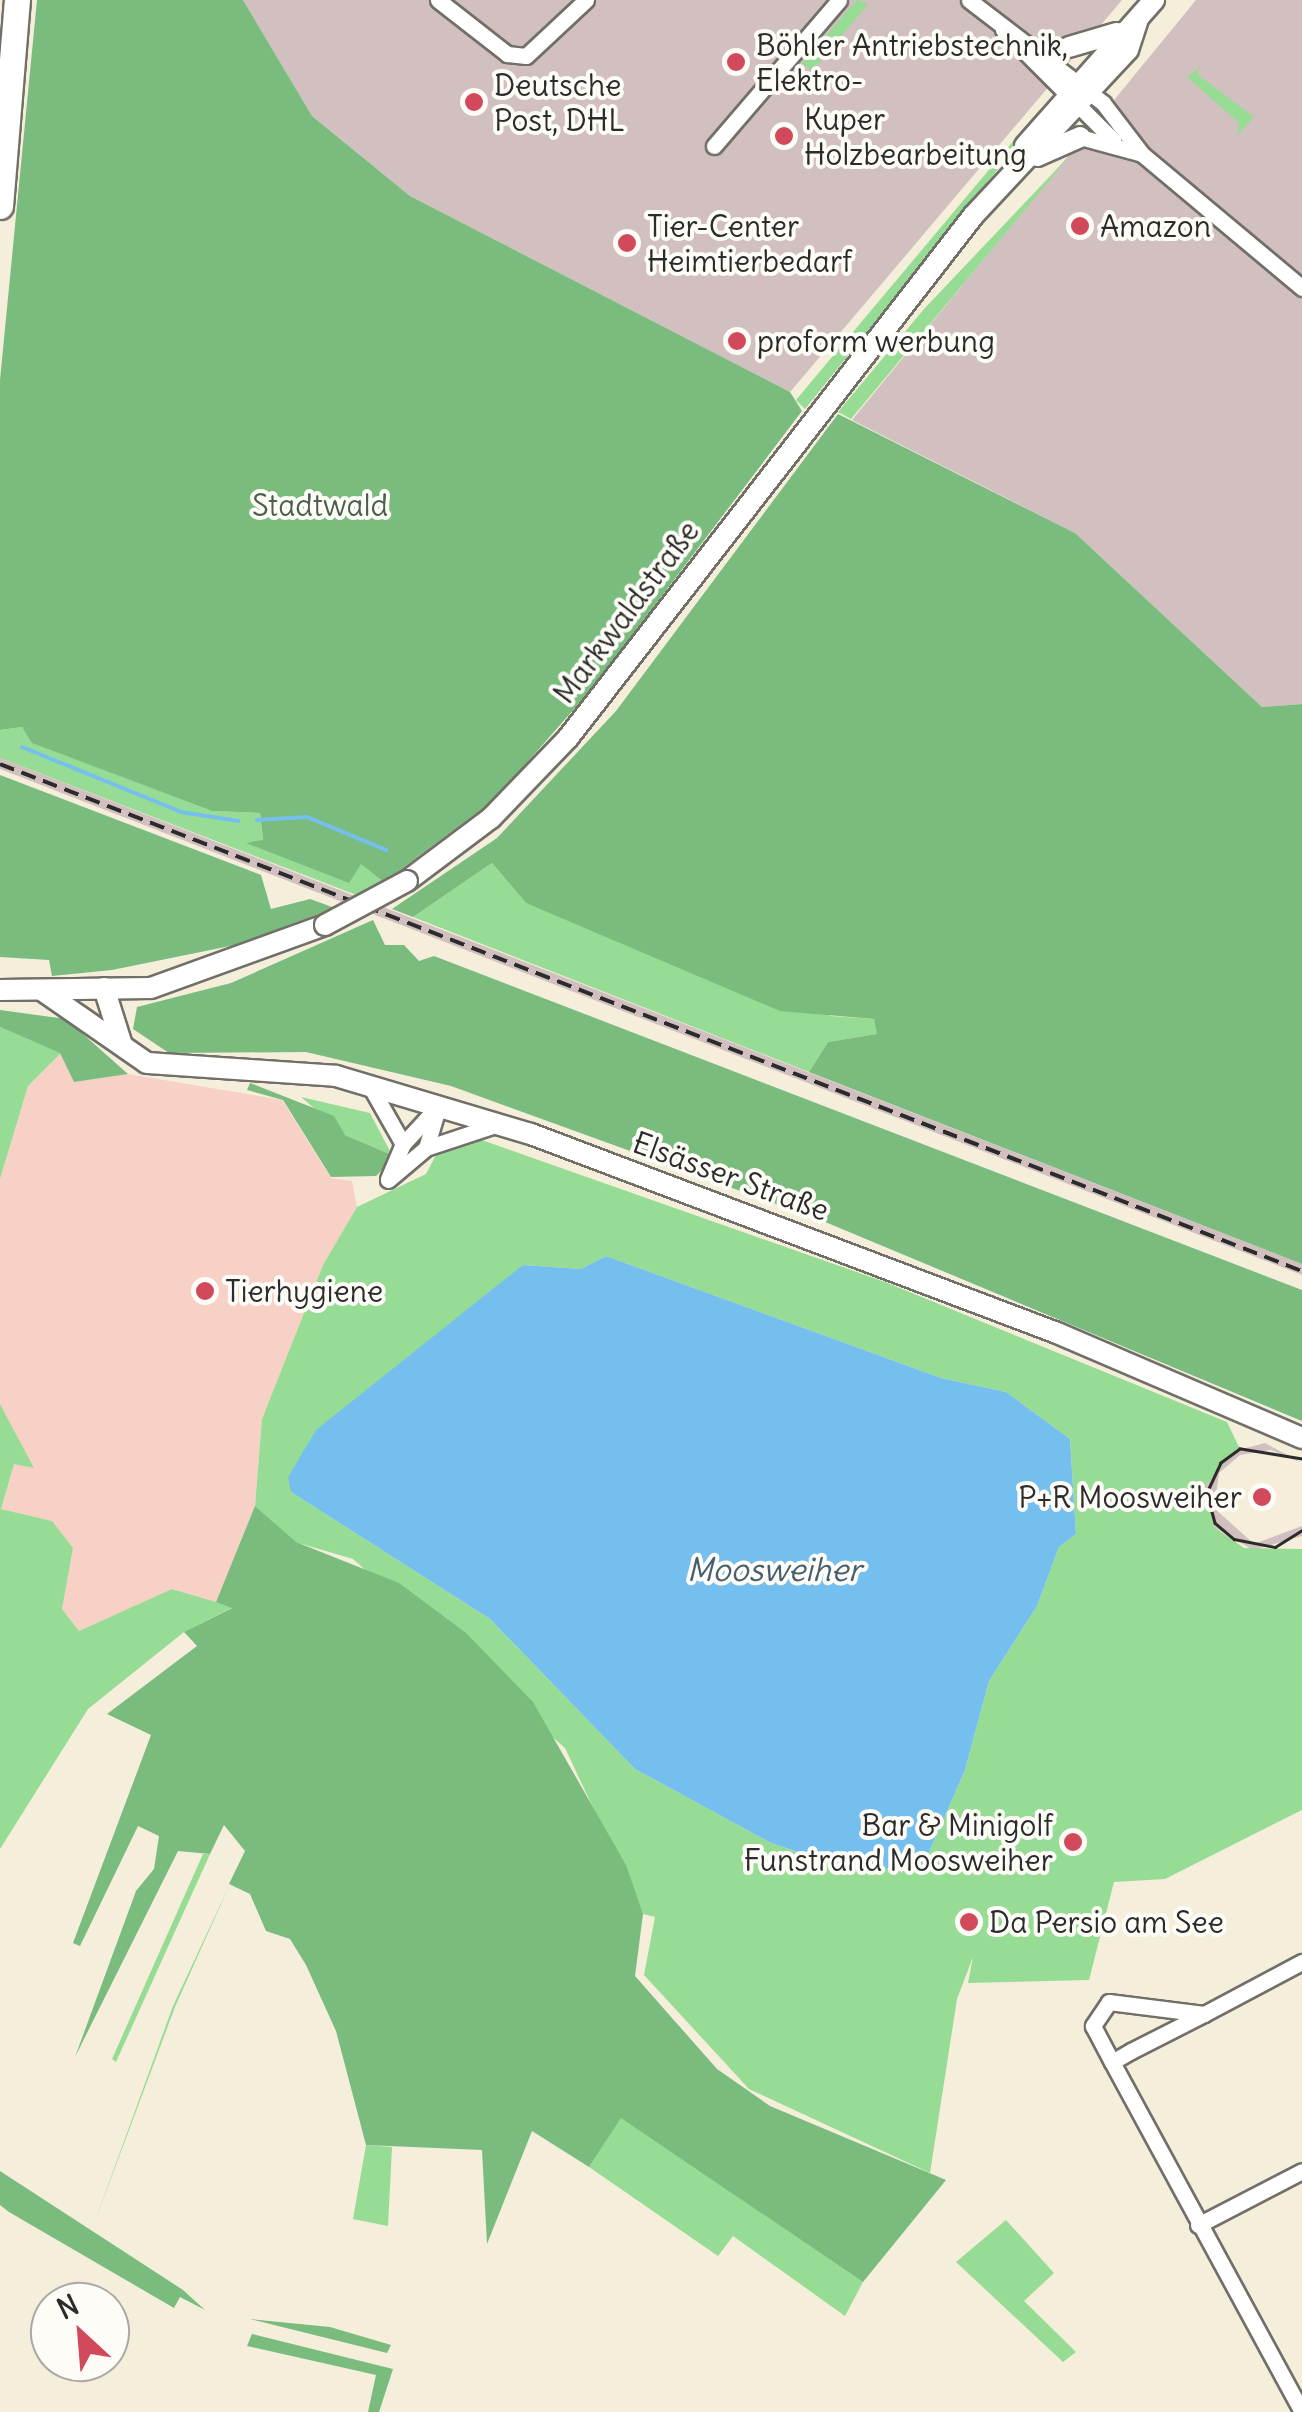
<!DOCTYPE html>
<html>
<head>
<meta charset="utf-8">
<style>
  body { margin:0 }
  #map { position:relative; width:1302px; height:2412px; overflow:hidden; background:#f4eeda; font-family:Delius,sans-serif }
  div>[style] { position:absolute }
  .built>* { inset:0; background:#f7d1c6 }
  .industrial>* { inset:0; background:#d2bfbf }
  .green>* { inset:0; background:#97dc94 }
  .forest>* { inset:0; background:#79bc7e }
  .water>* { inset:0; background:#75bfee }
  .stream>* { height:4px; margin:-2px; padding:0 2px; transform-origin:2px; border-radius:2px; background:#75bfee }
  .roads { filter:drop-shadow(2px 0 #716f68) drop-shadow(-2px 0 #716f68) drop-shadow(0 2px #716f68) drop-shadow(0 -2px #716f68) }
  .minor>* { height:15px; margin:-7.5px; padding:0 7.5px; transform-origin:7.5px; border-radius:7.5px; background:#fff }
  .major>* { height:20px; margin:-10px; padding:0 10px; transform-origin:10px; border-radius:10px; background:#fff }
  .highway>* { height:25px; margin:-12.5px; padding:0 12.5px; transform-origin:12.5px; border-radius:12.5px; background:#fff }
  .tram>* { height:2.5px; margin:-1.25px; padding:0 1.25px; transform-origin:1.25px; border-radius:1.25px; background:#2b2b2b }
  .rail>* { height:4px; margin-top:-2px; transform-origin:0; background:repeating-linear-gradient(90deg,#2b2b2b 0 15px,transparent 0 23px) }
  .bridges { filter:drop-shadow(2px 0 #716f68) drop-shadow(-2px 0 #716f68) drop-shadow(0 2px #716f68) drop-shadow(0 -2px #716f68) }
  .major-bridge>* { height:20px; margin:-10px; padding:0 10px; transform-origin:10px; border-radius:10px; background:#fff }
  .dots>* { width:28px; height:28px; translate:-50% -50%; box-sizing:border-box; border:5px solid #fdfcf7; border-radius:50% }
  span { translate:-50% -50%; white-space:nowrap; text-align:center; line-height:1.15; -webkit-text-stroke:8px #fdfcf7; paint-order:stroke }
  .poi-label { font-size:30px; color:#2b2b2b }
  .left { translate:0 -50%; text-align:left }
  .right { translate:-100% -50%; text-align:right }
  .park-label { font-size:30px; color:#4b604a }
  .street-label { font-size:30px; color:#2b2b2b }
  .water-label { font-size:32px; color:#455f6f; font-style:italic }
  .north { position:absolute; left:30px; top:2282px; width:100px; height:100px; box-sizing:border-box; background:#fdfcf7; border:2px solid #a9a8a5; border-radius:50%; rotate:334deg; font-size:28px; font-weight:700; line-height:40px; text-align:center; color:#2b2b2b }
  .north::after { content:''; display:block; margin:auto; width:35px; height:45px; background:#d1495b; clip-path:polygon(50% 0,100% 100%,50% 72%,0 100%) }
</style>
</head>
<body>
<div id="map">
  <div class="built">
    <i style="clip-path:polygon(61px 1053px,74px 1082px,128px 1074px,282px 1100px,331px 1178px,352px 1181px,357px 1207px,323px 1265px,262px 1419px,255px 1506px,216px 1602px,173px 1589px,79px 1631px,62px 1609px,72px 1548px,52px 1521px,1px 1509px,14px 1463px,33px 1467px,0 1404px,0 1179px,28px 1086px)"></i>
  </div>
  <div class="industrial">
    <i style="clip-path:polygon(243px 0,1122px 0,790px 392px,410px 196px,312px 116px)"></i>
    <i style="clip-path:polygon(1196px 0,1302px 0,1302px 704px,1262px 707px,1075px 533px,852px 420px)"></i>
    <i style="clip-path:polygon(0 758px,1302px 1264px,1302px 1275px,0 769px)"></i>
    <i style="clip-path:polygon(1265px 1443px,1302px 1463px,1271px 1450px,1240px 1455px,1219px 1473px,1214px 1508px,1254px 1544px,1302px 1526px,1302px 1536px,1253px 1550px,1214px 1527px,1205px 1486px,1231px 1452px)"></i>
  </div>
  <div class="green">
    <i style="clip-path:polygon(857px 0,868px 4px,812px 71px,802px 63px)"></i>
    <i style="clip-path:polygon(1201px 66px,1197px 74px,1254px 117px,1237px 136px,1239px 123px,1187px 77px)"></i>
    <i style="clip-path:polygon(1040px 109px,1019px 143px,805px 409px,796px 400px)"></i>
    <i style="clip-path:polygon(1073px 152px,851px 419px,838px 412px,924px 309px)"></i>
    <i style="clip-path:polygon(22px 727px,33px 743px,212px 811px,260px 813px,263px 841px,247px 843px,361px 863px,384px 882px,359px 896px,0 758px,0 730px)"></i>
    <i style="clip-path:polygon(492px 863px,526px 903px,831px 1016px,874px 1019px,878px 1034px,828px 1042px,809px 1072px,413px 917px)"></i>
    <i style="clip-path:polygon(0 1027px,61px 1053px,28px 1086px,0 1179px)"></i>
    <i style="clip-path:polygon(301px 1097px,370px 1113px,392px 1155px,345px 1135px)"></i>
    <i style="clip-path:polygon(evenodd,479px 1139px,885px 1282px,1227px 1422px,1239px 1447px,1205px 1486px,1214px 1527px,1244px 1548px,1302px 1549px,1302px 1810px,1165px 1879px,1114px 1882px,1089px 1980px,968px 1983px,973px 1957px,957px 1999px,930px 2173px,749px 2089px,644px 1975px,655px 1917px,643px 1914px,565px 1748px,353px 1559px,295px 1542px,255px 1506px,262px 1419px,323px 1265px,357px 1207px,426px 1174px,437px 1153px,479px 1139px,606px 1256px,941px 1378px,1006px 1392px,1070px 1439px,1076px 1534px,1059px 1547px,1037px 1606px,989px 1681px,965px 1770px,923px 1866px,855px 1871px,771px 1843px,635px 1769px,490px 1619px,291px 1492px,523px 1265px,581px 1269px,606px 1256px)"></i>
    <i style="clip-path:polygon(0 1404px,34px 1468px,14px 1464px,1px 1509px,52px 1521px,73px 1548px,62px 1609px,79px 1631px,172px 1589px,233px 1607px,184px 1632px,88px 1709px,0 1849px)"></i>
    <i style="clip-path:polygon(203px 1854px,210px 1854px,116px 2062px,112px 2059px)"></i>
    <i style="clip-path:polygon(230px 1884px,175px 2007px,94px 2224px,173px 2006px)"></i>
    <i style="clip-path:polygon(621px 2117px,863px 2282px,845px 2316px,733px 2236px,718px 2256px,589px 2167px)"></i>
    <i style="clip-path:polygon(366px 2145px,392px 2147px,388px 2226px,353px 2219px)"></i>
    <i style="clip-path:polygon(1006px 2220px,1054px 2273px,1024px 2301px,1076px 2352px,1063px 2362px,956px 2262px)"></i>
  </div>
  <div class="forest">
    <i style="clip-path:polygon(37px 0,243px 0,312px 116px,410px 196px,790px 392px,802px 411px,589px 692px,494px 800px,384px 882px,361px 864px,349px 883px,246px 843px,263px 840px,260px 813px,212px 811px,32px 743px,22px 727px,0 730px,0 380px)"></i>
    <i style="clip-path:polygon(838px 414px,1075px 533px,1262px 707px,1302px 704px,1302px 1264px,809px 1072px,828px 1042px,877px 1034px,874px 1019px,780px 1011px,526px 903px,492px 863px,413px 917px,392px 909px,497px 838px,616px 711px)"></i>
    <i style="clip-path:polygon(0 775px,261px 875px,271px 909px,310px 899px,335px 908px,235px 945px,112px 970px,52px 976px,49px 960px,0 957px)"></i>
    <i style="clip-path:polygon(373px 920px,385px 945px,404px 945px,419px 961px,434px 956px,1302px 1290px,1302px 1421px,818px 1219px,451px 1086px,306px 1052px,169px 1053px,133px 1029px,137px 1007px,231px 983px)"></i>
    <i style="clip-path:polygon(0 1010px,66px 1019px,128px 1074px,74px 1082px,60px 1053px,0 1027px)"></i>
    <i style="clip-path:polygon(250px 1083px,334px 1116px,345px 1135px,392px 1155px,386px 1166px,376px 1176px,331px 1177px,283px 1100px,247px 1090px)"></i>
    <i style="clip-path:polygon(255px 1506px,296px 1542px,399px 1583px,466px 1633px,533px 1702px,626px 1865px,643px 1914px,635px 1976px,717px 2069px,770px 2106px,946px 2180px,863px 2282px,621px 2118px,589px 2167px,532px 2131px,487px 2244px,482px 2150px,366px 2145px,336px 2031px,306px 1965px,290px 1939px,266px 1931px,250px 1894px,229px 1884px,245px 1851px,224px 1825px,210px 1854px,178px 1851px,75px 2057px,136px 1891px,154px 1869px,159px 1836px,138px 1826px,80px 1946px,73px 1943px,151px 1735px,107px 1714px,197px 1646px,184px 1632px,232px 1608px,216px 1602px)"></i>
    <i style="clip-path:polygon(0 2171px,183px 2290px,205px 2310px,180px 2297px,174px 2308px,9px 2212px,0 2205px)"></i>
    <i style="clip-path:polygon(250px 2319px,330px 2327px,391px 2345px,387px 2353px)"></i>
    <i style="clip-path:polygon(252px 2334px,393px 2369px,379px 2412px,368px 2412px,376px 2375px,247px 2346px)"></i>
  </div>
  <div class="water">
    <i style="clip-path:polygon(606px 1256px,941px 1378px,1006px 1392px,1070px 1439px,1076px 1534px,1059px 1547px,1037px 1606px,989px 1681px,965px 1770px,923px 1866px,855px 1871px,771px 1843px,635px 1769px,490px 1619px,291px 1492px,288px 1477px,316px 1430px,523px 1265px,581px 1269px)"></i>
  </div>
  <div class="stream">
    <i style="left:22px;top:747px;width:172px;rotate:22.2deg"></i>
    <i style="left:181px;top:812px;width:58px;rotate:9deg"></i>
    <i style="left:257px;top:820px;width:50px;rotate:-3.4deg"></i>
    <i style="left:307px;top:817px;width:86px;rotate:22.7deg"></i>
  </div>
  <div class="roads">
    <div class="minor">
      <i style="left:438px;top:0;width:88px;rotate:38deg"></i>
      <i style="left:507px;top:54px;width:19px;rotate:6deg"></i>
      <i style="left:526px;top:56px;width:82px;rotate:-43deg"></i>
      <i style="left:969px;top:0;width:169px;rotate:37.5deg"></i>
      <i style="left:1103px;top:103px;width:64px;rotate:52.6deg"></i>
      <i style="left:1003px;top:30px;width:156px;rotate:45deg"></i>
      <i style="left:1080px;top:137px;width:64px;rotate:15.3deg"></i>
      <i style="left:1142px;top:154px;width:209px;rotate:39.9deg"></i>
      <i style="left:714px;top:146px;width:192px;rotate:-49.4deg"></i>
      <i style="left:370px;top:1086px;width:67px;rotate:60.4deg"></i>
      <i style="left:426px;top:1148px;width:76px;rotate:-18.4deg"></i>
      <i style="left:388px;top:1179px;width:38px;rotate:-67deg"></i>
      <i style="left:403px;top:1144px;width:53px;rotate:-47.3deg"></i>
      <i style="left:388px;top:1180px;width:50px;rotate:-40.1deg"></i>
      <i style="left:426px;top:1148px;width:45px;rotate:-73.2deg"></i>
      <i style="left:1204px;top:2014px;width:96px;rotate:-172.8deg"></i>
      <i style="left:1109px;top:2002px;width:29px;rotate:124deg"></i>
      <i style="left:1093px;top:2026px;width:41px;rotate:62.2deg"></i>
      <i style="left:1112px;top:2062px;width:22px;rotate:-30deg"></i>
      <i style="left:1131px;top:2051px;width:82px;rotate:-26.9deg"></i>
      <i style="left:1204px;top:2014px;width:111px;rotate:-28deg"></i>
      <i style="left:1112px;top:2062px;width:398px;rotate:61.5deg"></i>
      <i style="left:1198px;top:2225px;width:117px;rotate:-27.4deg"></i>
    </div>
    <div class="major">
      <i style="left:1069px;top:47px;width:50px;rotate:-16.3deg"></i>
      <i style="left:1025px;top:146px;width:195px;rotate:-48.5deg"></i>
      <i style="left:1037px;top:156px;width:47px;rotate:-23.8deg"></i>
      <i style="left:407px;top:881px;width:105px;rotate:-36.9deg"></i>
      <i style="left:491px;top:818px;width:111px;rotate:-46.1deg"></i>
      <i style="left:568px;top:738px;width:661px;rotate:-52.19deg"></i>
      <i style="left:973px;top:216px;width:227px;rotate:-47deg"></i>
      <i style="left:1128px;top:50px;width:33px;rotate:-72deg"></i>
      <i style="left:104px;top:988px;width:60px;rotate:72.5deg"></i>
      <i style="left:0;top:990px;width:151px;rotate:-0.8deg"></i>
      <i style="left:151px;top:988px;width:185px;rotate:-19.9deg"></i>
      <i style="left:43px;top:991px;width:126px;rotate:34.7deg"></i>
      <i style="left:147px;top:1063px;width:189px;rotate:3.9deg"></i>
      <i style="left:336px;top:1076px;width:203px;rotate:16.6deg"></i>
      <i style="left:531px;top:1134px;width:562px;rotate:20.72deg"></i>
      <i style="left:1057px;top:1333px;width:267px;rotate:23.2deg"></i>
    </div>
    <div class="highway">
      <i style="left:0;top:206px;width:207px;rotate:-85.3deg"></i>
    </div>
  </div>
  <div class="tram">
    <i style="left:1302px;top:1459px;width:63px;rotate:-170.8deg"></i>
    <i style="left:1240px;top:1449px;width:24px;rotate:144deg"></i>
    <i style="left:1221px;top:1463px;width:33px;rotate:115deg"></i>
    <i style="left:1207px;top:1493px;width:31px;rotate:75deg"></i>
    <i style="left:1215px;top:1523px;width:25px;rotate:40deg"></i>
    <i style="left:1234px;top:1539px;width:42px;rotate:11deg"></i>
    <i style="left:1275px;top:1547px;width:32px;rotate:-32deg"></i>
  </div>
  <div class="rail">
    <i style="left:0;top:764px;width:1397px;rotate:21.28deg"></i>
  </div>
  <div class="bridges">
    <div class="major-bridge">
      <i style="left:325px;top:925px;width:93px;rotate:-28.2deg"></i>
    </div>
  </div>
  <div class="dots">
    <i style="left:736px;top:62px;background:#d1495b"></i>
    <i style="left:474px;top:102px;background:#d1495b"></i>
    <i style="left:784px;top:136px;background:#d1495b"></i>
    <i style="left:1080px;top:226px;background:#d1495b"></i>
    <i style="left:627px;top:243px;background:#d1495b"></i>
    <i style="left:737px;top:341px;background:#d1495b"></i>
    <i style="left:205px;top:1291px;background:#d1495b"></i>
    <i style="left:1262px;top:1497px;background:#d1495b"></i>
    <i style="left:1073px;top:1842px;background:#d1495b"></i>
    <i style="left:969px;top:1922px;background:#d1495b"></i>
  </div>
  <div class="poi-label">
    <span class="left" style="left:756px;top:62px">Böhler Antriebstechnik,<br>Elektro-</span>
    <span class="left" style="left:494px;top:102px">Deutsche<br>Post, DHL</span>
    <span class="left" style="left:804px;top:136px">Kuper<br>Holzbearbeitung</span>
    <span class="left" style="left:647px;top:243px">Tier-Center<br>Heimtierbedarf</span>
    <span class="left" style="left:1100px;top:226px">Amazon</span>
    <span class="left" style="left:757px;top:341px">proform werbung</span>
    <span class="left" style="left:225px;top:1291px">Tierhygiene</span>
    <span class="right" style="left:1242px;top:1497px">P+R Moosweiher</span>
    <span class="right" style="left:1053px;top:1842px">Bar &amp; Minigolf<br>Funstrand Moosweiher</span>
    <span class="left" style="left:989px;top:1922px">Da Persio am See</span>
  </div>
  <div class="park-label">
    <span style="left:320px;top:505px">Stadtwald</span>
  </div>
  <div class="street-label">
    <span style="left:626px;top:612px;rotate:-53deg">Markwaldstraße</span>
    <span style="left:731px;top:1176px;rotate:20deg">Elsässer Straße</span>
  </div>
  <div class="water-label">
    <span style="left:774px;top:1570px">Moosweiher</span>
  </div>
  <div class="north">N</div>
</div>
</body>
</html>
